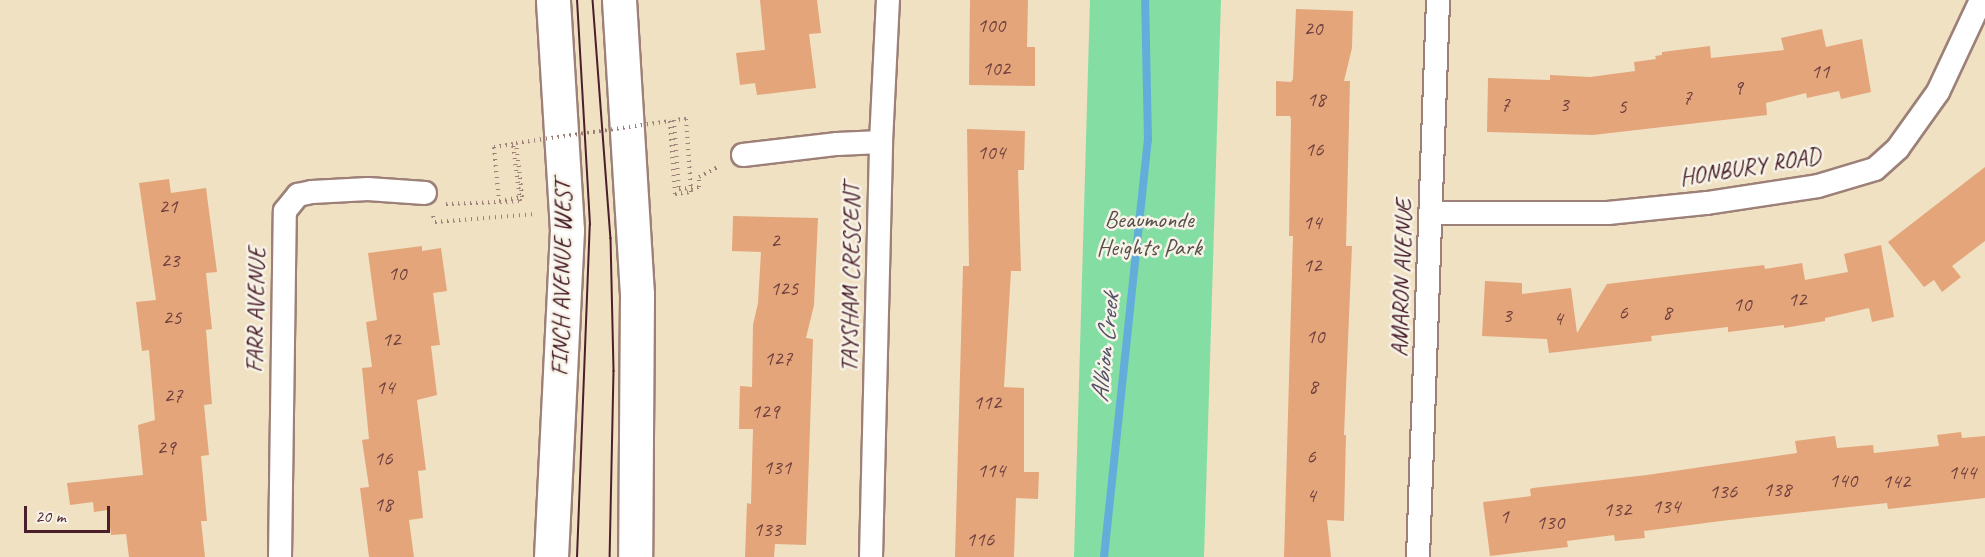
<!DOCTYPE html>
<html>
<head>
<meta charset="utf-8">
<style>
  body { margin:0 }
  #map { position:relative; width:1985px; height:557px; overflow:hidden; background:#f0e1c3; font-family:Caveat,sans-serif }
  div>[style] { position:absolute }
  .green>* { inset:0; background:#84dea4 }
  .stream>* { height:8px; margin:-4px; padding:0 4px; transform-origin:4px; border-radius:4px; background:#62adda }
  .building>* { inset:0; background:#e4a57a }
  .path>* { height:4px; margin-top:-2px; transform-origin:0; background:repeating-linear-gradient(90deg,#9d8077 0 1.5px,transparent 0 6px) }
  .roads { filter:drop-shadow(2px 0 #9d8077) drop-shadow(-2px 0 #9d8077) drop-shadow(0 2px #9d8077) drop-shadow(0 -2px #9d8077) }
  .street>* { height:22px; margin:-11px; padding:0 11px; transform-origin:11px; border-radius:11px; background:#fff }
  .secondary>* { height:33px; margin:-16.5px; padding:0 16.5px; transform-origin:16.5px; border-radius:16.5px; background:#fff }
  .tram>* { height:1.5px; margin:-0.75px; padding:0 0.75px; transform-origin:0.75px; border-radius:0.75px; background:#4a1f2b }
  .path-bridge>* { height:4px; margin-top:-2px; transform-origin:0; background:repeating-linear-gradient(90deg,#9d8077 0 1.5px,transparent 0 6px) }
  span { translate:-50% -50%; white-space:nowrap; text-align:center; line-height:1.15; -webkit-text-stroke:5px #f7f3e8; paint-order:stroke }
  .number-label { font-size:21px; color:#70403f }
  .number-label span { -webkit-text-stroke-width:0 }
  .street-label { font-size:24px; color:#4a1f2b }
  .park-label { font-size:24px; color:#584f49 }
  .water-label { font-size:26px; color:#525168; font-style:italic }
  .scale { position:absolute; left:24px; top:506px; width:86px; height:27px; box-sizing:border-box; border:3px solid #4a1f2b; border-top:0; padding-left:8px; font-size:18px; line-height:21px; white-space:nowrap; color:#4a1f2b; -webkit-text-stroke:4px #f7f3e8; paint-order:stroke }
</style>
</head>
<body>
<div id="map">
  <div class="green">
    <i style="clip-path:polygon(1090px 0,1221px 0,1204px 557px,1074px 557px)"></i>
  </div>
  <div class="stream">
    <i style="left:1104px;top:557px;width:419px;rotate:-84deg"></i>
    <i style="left:1148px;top:140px;width:140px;rotate:-91.2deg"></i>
  </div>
  <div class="building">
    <i style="clip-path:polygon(760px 0,817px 0,821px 33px,809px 34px,816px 88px,757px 95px,755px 83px,740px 85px,736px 53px,765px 50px)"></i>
    <i style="clip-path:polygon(970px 0,1028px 0,1027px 47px,1035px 47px,1035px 86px,969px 85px)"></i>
    <i style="clip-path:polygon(1296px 9px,1353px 11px,1352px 48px,1344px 81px,1350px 81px,1346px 246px,1352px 246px,1344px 435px,1346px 435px,1344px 521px,1327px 520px,1331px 557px,1284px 557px,1293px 236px,1289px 236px,1291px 119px,1290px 116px,1276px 116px,1276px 81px,1291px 82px,1293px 79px)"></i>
    <i style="clip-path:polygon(1822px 29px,1826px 47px,1862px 39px,1871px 92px,1841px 99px,1839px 91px,1807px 98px,1806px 93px,1766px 103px,1767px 115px,1593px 135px,1487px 132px,1488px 78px,1550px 80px,1550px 75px,1590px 77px,1635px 71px,1634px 62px,1656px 59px,1655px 56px,1662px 55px,1662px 52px,1710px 46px,1711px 58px,1784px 50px,1781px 38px)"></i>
    <i style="clip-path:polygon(967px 129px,1025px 131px,1024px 170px,1018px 170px,1021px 271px,1011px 271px,1004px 387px,1024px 388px,1024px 472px,1039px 472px,1038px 499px,1016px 498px,1014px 557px,955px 557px,963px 266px,969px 266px)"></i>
    <i style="clip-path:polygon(1985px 167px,1985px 241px,1952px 266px,1961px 277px,1942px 292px,1934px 280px,1924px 287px,1888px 242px)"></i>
    <i style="clip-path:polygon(169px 179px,171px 193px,206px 188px,217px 272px,206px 273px,212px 329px,206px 330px,212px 404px,204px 405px,209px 455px,201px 456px,207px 521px,201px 521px,205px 557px,129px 557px,126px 534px,111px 535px,108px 510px,94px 512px,93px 502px,70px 505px,67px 483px,143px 475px,138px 425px,155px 420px,149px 350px,142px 351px,136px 302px,156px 300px,139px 183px)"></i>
    <i style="clip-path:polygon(733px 216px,818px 218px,814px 305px,806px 338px,813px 339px,806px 545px,775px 544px,774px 557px,745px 557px,747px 503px,751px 504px,753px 429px,739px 429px,740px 386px,752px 387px,753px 325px,758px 303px,761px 252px,732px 251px)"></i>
    <i style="clip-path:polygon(1881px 245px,1894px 317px,1872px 322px,1869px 308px,1825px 318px,1825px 321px,1784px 328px,1784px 325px,1728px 332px,1728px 327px,1651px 336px,1652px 341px,1549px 353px,1547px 339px,1482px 336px,1485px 281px,1522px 283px,1522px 294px,1571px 288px,1577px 333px,1607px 284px,1764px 265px,1765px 269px,1802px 263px,1805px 280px,1848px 272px,1844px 254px)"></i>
    <i style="clip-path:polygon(422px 246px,422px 251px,441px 248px,447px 291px,433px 293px,440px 345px,431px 346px,437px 395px,417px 400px,426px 470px,418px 471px,423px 518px,409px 520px,414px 557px,369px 557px,360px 488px,369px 487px,362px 440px,369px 439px,362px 368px,372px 367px,366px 322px,377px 320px,368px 253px)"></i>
    <i style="clip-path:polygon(1961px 432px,1962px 438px,1985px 436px,1985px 498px,1888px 509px,1887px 503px,1721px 521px,1644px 531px,1645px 538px,1615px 541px,1614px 535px,1567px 541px,1568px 547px,1490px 556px,1483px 502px,1531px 496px,1530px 489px,1533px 488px,1647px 475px,1797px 453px,1795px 441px,1835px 436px,1837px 448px,1873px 445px,1874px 453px,1939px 446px,1937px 435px)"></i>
  </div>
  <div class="path">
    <i style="left:674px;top:120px;width:69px;rotate:85.9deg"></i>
    <i style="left:679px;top:189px;width:20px;rotate:-6deg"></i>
    <i style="left:699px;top:187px;width:10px;rotate:-90deg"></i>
    <i style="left:699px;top:177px;width:24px;rotate:-28deg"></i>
    <i style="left:446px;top:204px;width:74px;rotate:-2.3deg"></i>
    <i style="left:520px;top:201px;width:57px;rotate:-97deg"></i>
    <i style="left:433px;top:216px;width:6px;rotate:72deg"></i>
    <i style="left:435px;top:222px;width:101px;rotate:-4.5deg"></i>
  </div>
  <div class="roads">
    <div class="street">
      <i style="left:743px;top:155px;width:95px;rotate:-6.7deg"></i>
      <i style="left:837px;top:144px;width:44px;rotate:-2.6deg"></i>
      <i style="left:1431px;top:213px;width:177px"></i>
      <i style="left:1608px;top:213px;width:100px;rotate:-5.8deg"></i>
      <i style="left:1707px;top:203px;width:112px;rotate:-8.7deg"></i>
      <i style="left:1818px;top:186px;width:59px;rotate:-16.6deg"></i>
      <i style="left:1875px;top:169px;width:31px;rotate:-42deg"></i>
      <i style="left:1898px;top:148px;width:69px;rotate:-54.5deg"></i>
      <i style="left:1938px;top:92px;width:102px;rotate:-64.9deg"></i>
      <i style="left:280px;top:557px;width:346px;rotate:-89.2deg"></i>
      <i style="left:285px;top:211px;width:21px;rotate:-51deg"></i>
      <i style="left:298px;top:195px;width:14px;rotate:-12deg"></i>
      <i style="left:312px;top:192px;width:56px;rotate:-3.1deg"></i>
      <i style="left:368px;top:189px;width:57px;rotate:4deg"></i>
      <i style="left:871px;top:557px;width:415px;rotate:-88.6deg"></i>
      <i style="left:881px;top:142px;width:142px;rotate:-87.2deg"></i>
      <i style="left:1418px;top:557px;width:557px;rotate:-87.94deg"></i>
    </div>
    <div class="secondary">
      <i style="left:619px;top:0;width:295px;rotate:86.5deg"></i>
      <i style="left:637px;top:294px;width:263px;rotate:90.4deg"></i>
      <i style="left:551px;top:557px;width:327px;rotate:-87.2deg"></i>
      <i style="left:567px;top:230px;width:230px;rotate:-93.5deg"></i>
    </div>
  </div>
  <div class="tram">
    <i style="left:593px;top:0;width:239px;rotate:85.7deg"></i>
    <i style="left:611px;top:238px;width:133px;rotate:88.7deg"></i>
    <i style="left:614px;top:371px;width:186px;rotate:91.2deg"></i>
    <i style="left:577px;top:557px;width:332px;rotate:-87.8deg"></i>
    <i style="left:590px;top:225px;width:225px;rotate:-93.3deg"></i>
  </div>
  <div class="path-bridge">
    <i style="left:513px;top:144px;width:19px;rotate:171deg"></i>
    <i style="left:494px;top:147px;width:54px;rotate:84.7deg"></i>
    <i style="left:499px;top:201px;width:23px;rotate:-10deg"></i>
    <i style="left:522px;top:197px;width:54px;rotate:-96.3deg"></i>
    <i style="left:516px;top:143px;width:156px;rotate:-8.1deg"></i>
    <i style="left:670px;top:121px;width:73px;rotate:86.1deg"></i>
    <i style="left:675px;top:194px;width:16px;rotate:-7deg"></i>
    <i style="left:691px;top:192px;width:73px;rotate:-93.9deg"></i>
    <i style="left:686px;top:119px;width:12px;rotate:175deg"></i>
  </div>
  <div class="number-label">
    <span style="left:991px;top:25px">100</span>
    <span style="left:1313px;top:28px">20</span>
    <span style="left:996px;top:68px">102</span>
    <span style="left:1820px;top:71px">11</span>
    <span style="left:1738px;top:87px">9</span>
    <span style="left:1687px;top:97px">7</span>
    <span style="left:1316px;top:99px">18</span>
    <span style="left:1505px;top:104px">7</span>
    <span style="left:1564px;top:104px">3</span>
    <span style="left:1622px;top:106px">5</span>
    <span style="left:1314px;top:149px">16</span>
    <span style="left:991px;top:152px">104</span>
    <span style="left:168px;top:206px">21</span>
    <span style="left:1312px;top:222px">14</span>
    <span style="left:775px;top:240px">2</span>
    <span style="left:170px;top:260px">23</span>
    <span style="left:1312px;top:265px">12</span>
    <span style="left:397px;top:273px">10</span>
    <span style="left:784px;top:288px">125</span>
    <span style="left:1797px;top:299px">12</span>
    <span style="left:1742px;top:304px">10</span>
    <span style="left:1623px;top:312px">6</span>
    <span style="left:1667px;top:312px">8</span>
    <span style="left:1507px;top:315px">3</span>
    <span style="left:172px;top:317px">25</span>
    <span style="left:1558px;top:318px">4</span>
    <span style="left:1315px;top:336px">10</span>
    <span style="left:391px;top:339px">12</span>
    <span style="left:778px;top:358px">127</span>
    <span style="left:1313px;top:386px">8</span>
    <span style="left:385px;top:387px">14</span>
    <span style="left:173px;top:395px">27</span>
    <span style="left:987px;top:402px">112</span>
    <span style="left:765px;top:411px">129</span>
    <span style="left:166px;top:447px">29</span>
    <span style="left:1311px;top:456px">6</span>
    <span style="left:383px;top:458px">16</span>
    <span style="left:777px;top:467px">131</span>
    <span style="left:991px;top:470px">114</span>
    <span style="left:1962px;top:472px">144</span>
    <span style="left:1843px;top:480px">140</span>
    <span style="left:1896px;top:481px">142</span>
    <span style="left:1777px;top:489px">138</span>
    <span style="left:1723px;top:491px">136</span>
    <span style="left:1311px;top:495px">4</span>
    <span style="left:383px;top:504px">18</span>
    <span style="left:1666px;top:506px">134</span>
    <span style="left:1617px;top:509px">132</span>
    <span style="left:1504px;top:516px">1</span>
    <span style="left:1550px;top:522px">130</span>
    <span style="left:767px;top:529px">133</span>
    <span style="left:980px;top:539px">116</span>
  </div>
  <div class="street-label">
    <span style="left:1750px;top:167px;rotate:-9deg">HONBURY ROAD</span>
    <span style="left:562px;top:278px;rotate:-89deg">FINCH AVENUE WEST</span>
    <span style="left:851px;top:278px;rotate:-89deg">TAYSHAM CRESCENT</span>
    <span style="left:1402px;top:278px;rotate:-88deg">AMARON AVENUE</span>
    <span style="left:256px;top:310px;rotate:-89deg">FARR AVENUE</span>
  </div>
  <div class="park-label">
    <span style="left:1149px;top:234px">Beaumonde<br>Heights Park</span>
  </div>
  <div class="water-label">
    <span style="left:1105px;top:348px;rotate:-84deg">Albion Creek</span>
  </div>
  <div class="scale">20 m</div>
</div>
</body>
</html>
